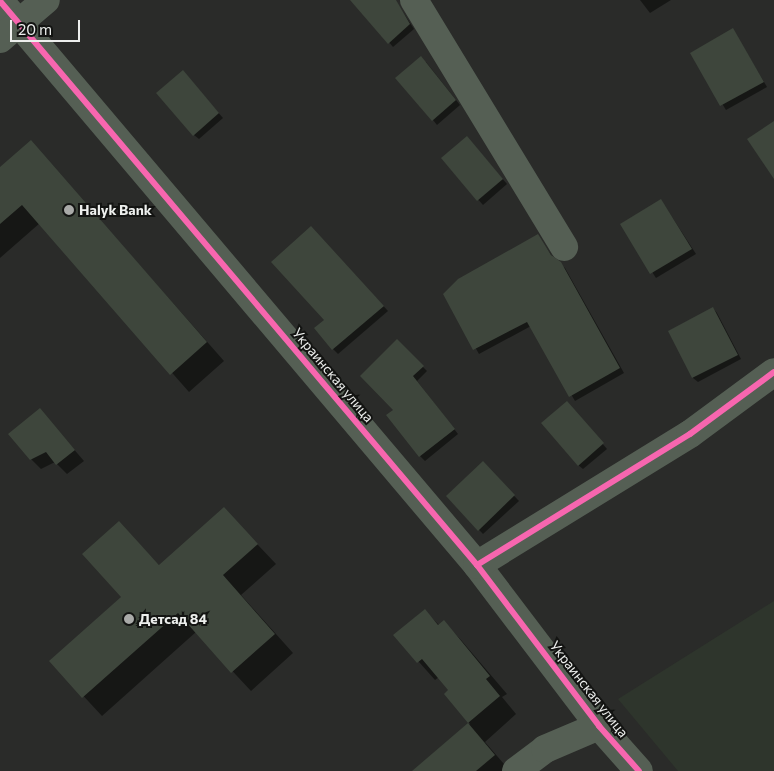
<!DOCTYPE html>
<html>
<head>
<meta charset="utf-8">
<style>
  body { margin:0 }
  #map { position:relative; width:774px; height:771px; overflow:hidden; background:#2a2b29; font-family:Commissioner,sans-serif }
  div>[style] { position:absolute }
  .built>* { inset:0; background:#2e352c }
  .shadow>* { inset:0; background:#0007 }
  .building>* { inset:0; background:#3e463c }
  .minor>* { height:28px; margin:-14px; padding:0 14px; transform-origin:14px; border-radius:14px; background:#555f54 }
  .cycleway>* { height:6px; margin:-3px; padding:0 3px; transform-origin:3px; border-radius:3px; background:#f766af }
  .dots>* { width:14px; height:14px; translate:-50% -50%; box-sizing:border-box; border:2px solid #131412; border-radius:50% }
  span { translate:-50% -50%; white-space:nowrap; text-align:center; line-height:1.15; -webkit-text-stroke:4px #131412; paint-order:stroke }
  .poi-label { font-size:14px; color:#edefed; font-weight:700 }
  .left { translate:0 -50%; text-align:left }
  .street-label { font-size:14px; color:#edefed }
  .scale { position:absolute; left:10px; top:20px; width:70px; height:22px; box-sizing:border-box; border:2px solid #edefed; border-top:0; padding-left:6px; font-size:15px; line-height:18px; white-space:nowrap; color:#edefed; -webkit-text-stroke:4px #131412; paint-order:stroke }
</style>
</head>
<body>
<div id="map">
  <div class="built">
    <i style="clip-path:polygon(774px 601px,774px 771px,678px 771px,618px 699px)"></i>
  </div>
  <div class="shadow">
    <i style="clip-path:polygon(354px 0,395px 0,414px 29px,393px 47px)"></i>
    <i style="clip-path:polygon(640px 0,671px 0,650px 13px)"></i>
    <i style="clip-path:polygon(733px 30px,767px 87px,726px 110px,691px 53px)"></i>
    <i style="clip-path:polygon(426px 62px,460px 105px,437px 125px,433px 120px)"></i>
    <i style="clip-path:polygon(187px 77px,223px 118px,199px 139px,194px 135px)"></i>
    <i style="clip-path:polygon(31px 142px,224px 361px,189px 392px,40px 223px,0 258px,0 169px)"></i>
    <i style="clip-path:polygon(471px 142px,507px 184px,483px 205px,442px 158px)"></i>
    <i style="clip-path:polygon(661px 200px,696px 254px,656px 278px,621px 224px)"></i>
    <i style="clip-path:polygon(315px 232px,388px 311px,338px 354px,333px 349px,326px 320px)"></i>
    <i style="clip-path:polygon(538px 236px,554px 259px,565px 268px,624px 373px,575px 401px,531px 326px,479px 354px,445px 294px)"></i>
    <i style="clip-path:polygon(713px 308px,717px 313px,741px 359px,698px 382px,693px 378px,669px 331px)"></i>
    <i style="clip-path:polygon(397px 341px,427px 371px,417px 381px,458px 434px,425px 461px,420px 456px)"></i>
    <i style="clip-path:polygon(571px 407px,607px 449px,583px 469px,578px 465px)"></i>
    <i style="clip-path:polygon(40px 410px,84px 461px,67px 474px,55px 462px,41px 469px,31px 459px)"></i>
    <i style="clip-path:polygon(483px 463px,519px 501px,483px 534px,447px 496px)"></i>
    <i style="clip-path:polygon(224px 509px,276px 564px,241px 595px,293px 653px,251px 691px,196px 632px,102px 716px,51px 661px,123px 598px,119px 523px,160px 566px)"></i>
    <i style="clip-path:polygon(424px 610px,439px 625px,444px 622px,461px 640px,507px 694px,502px 697px,516px 714px,485px 742px,510px 771px,415px 771px,470px 724px,446px 694px,450px 690px,439px 677px,435px 680px,395px 635px)"></i>
  </div>
  <div class="building">
    <i style="clip-path:polygon(350px 0,396px 0,410px 24px,388px 44px)"></i>
    <i style="clip-path:polygon(733px 28px,764px 82px,720px 106px,690px 53px)"></i>
    <i style="clip-path:polygon(421px 56px,456px 100px,432px 121px,395px 78px)"></i>
    <i style="clip-path:polygon(183px 70px,219px 113px,193px 136px,156px 93px)"></i>
    <i style="clip-path:polygon(774px 121px,774px 179px,747px 139px)"></i>
    <i style="clip-path:polygon(467px 136px,503px 179px,477px 201px,441px 158px)"></i>
    <i style="clip-path:polygon(31px 140px,207px 342px,170px 375px,22px 205px,0 224px,0 167px)"></i>
    <i style="clip-path:polygon(661px 199px,692px 249px,650px 274px,620px 224px)"></i>
    <i style="clip-path:polygon(311px 226px,384px 306px,332px 350px,314px 328px,324px 320px,271px 262px)"></i>
    <i style="clip-path:polygon(538px 234px,551px 255px,561px 262px,620px 368px,569px 397px,527px 322px,473px 350px,443px 294px,458px 279px)"></i>
    <i style="clip-path:polygon(713px 307px,738px 355px,692px 378px,668px 331px)"></i>
    <i style="clip-path:polygon(397px 339px,424px 366px,413px 376px,455px 429px,419px 457px,386px 415px,393px 410px,360px 376px)"></i>
    <i style="clip-path:polygon(567px 401px,604px 443px,578px 466px,541px 423px)"></i>
    <i style="clip-path:polygon(40px 408px,75px 450px,56px 465px,46px 452px,30px 460px,8px 434px)"></i>
    <i style="clip-path:polygon(483px 461px,515px 495px,478px 531px,446px 496px)"></i>
    <i style="clip-path:polygon(224px 507px,258px 544px,223px 575px,275px 634px,231px 673px,178px 613px,82px 698px,49px 661px,121px 597px,82px 554px,119px 521px,159px 565px)"></i>
    <i style="clip-path:polygon(425px 609px,438px 625px,444px 620px,490px 676px,486px 679px,500px 696px,468px 723px,444px 694px,448px 690px,422px 659px,417px 663px,393px 635px)"></i>
    <i style="clip-path:polygon(468px 723px,495px 755px,476px 771px,412px 771px)"></i>
  </div>
  <div class="minor">
    <i style="left:414px;top:0;width:289px;rotate:58.7deg"></i>
    <i style="left:0;top:1px;width:739px;rotate:49.78deg"></i>
    <i style="left:477px;top:565px;width:202px;rotate:52.8deg"></i>
    <i style="left:599px;top:726px;width:60px;rotate:48.4deg"></i>
    <i style="left:0;top:39px;width:60px;rotate:-40.3deg"></i>
    <i style="left:477px;top:565px;width:250px;rotate:-31.6deg"></i>
    <i style="left:690px;top:434px;width:104px;rotate:-36.4deg"></i>
    <i style="left:516px;top:771px;width:36px;rotate:-37deg"></i>
    <i style="left:545px;top:749px;width:59px;rotate:-23.1deg"></i>
  </div>
  <div class="cycleway">
    <i style="left:0;top:1px;width:739px;rotate:49.78deg"></i>
    <i style="left:477px;top:565px;width:202px;rotate:52.8deg"></i>
    <i style="left:599px;top:726px;width:60px;rotate:48.4deg"></i>
    <i style="left:477px;top:565px;width:250px;rotate:-31.6deg"></i>
    <i style="left:690px;top:434px;width:104px;rotate:-36.4deg"></i>
  </div>
  <div class="dots">
    <i style="left:69px;top:210px;background:#a9aaa8"></i>
    <i style="left:129px;top:619px;background:#a9aaa8"></i>
  </div>
  <div class="poi-label">
    <span class="left" style="left:79px;top:210px">Halyk Bank</span>
    <span class="left" style="left:139px;top:619px">Детсад 84</span>
  </div>
  <div class="street-label">
    <span style="left:333px;top:375px;rotate:50deg">Украинская улица</span>
    <span style="left:589px;top:689px;rotate:52deg">Украинская улица</span>
  </div>
  <div class="scale">20 m</div>
</div>
</body>
</html>
